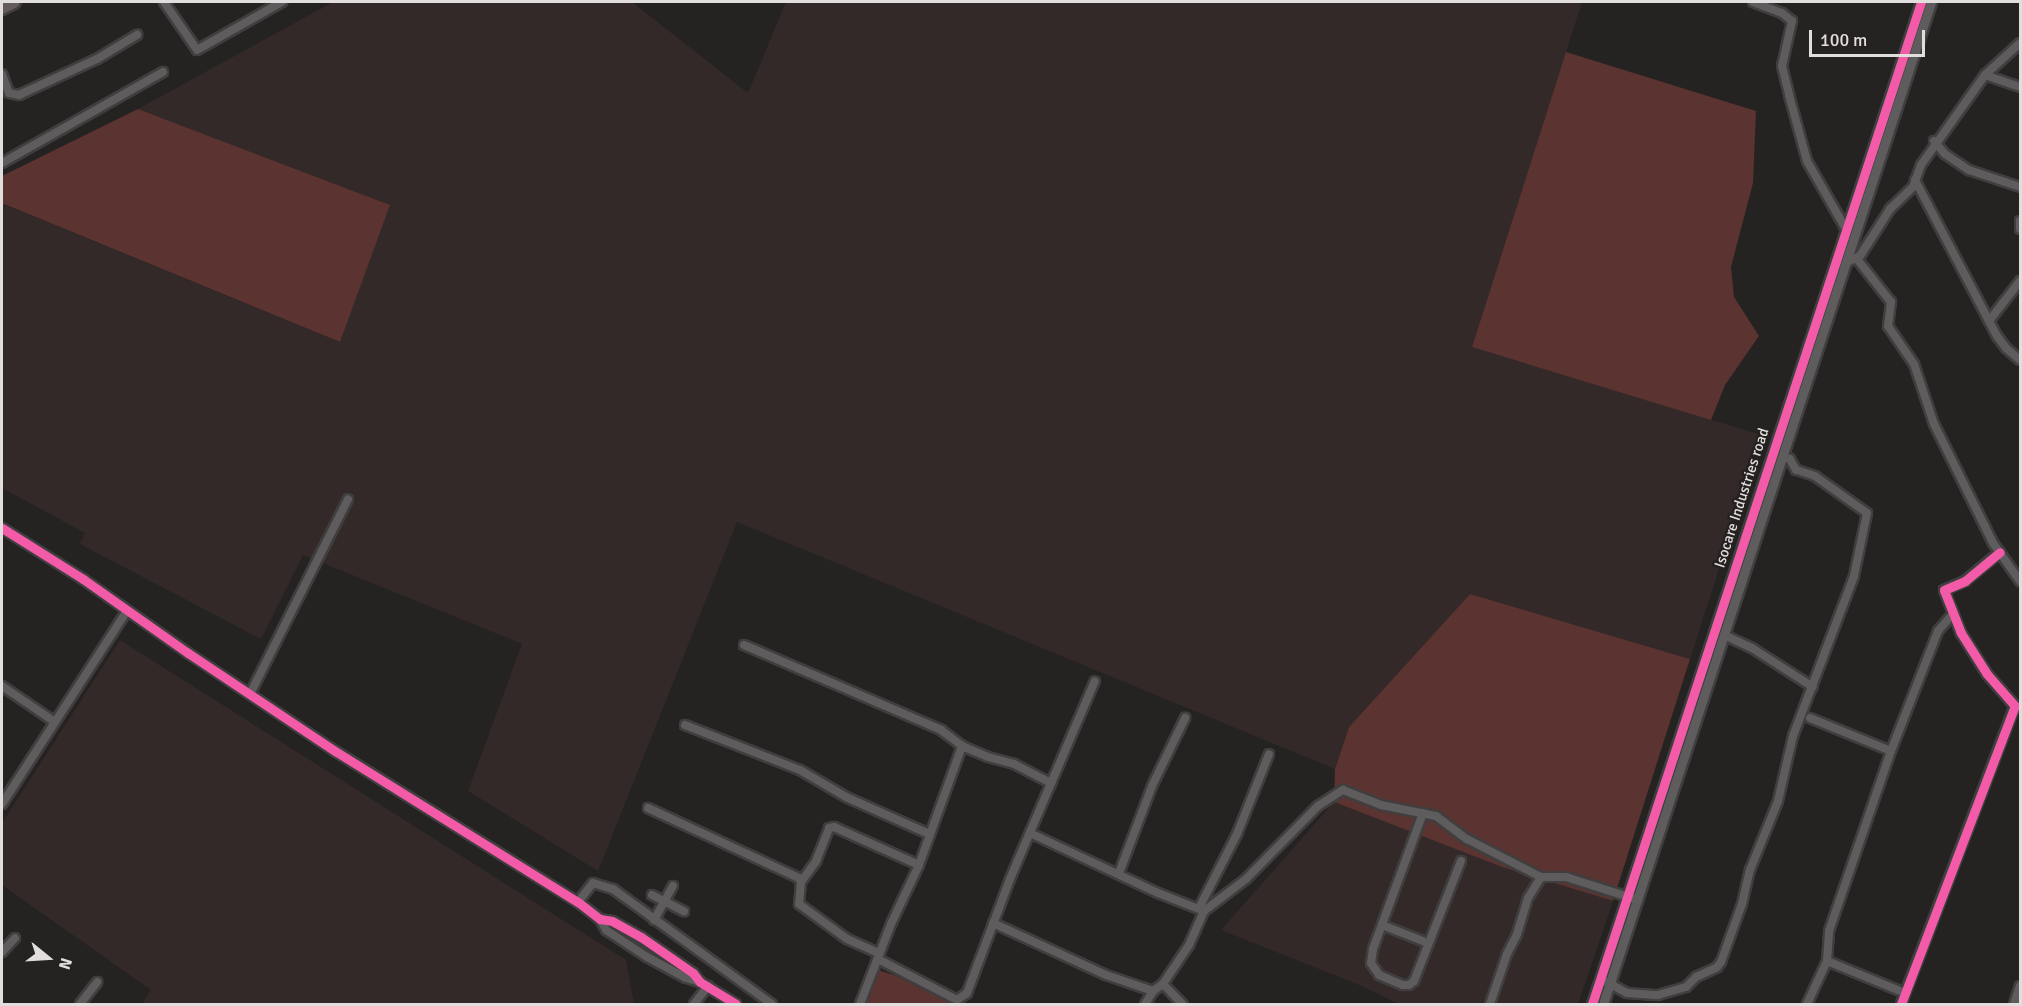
<!DOCTYPE html>
<html>
<head>
<meta charset="utf-8">
<style>
  body { margin:0 }
  #map { position:relative; width:2022px; height:1006px; overflow:hidden; background:#252222; font-family:Signika,sans-serif }
  div>[style] { position:absolute }
  .built>* { inset:0; background:#342929 }
  .green>* { inset:0; background:#5b3330 }
  .roads { filter:drop-shadow(2px 0 #403e3e) drop-shadow(-2px 0 #403e3e) drop-shadow(0 2px #403e3e) drop-shadow(0 -2px #403e3e) }
  .minor>* { height:8px; margin:-4px; padding:0 4px; transform-origin:4px; border-radius:4px; background:#5e5c5c }
  .tertiary>* { height:9px; margin:-4.5px; padding:0 4.5px; transform-origin:4.5px; border-radius:4.5px; background:#5e5c5c }
  .trunk>* { height:12px; margin:-6px; padding:0 6px; transform-origin:6px; border-radius:6px; background:#665c5c }
  .cycleway>* { height:9px; margin:-4.5px; padding:0 4.5px; transform-origin:4.5px; border-radius:4.5px; background:#f35aa7 }
  span { translate:-50% -50%; white-space:nowrap; text-align:center; line-height:1.15; -webkit-text-stroke:5px #262121; paint-order:stroke }
  .street-label { font-size:15px; color:#e1dedd }
  .frame { position:absolute; inset:0; border:3px solid #e1dedd; pointer-events:none }
  .north { position:absolute; left:18px; top:928px; width:60px; height:60px; -webkit-text-stroke:4px #262121; paint-order:stroke; rotate:108deg; font-size:16px; font-weight:700; line-height:24px; text-align:center; color:#e1dedd }
  .north::after { content:''; display:block; margin:auto; width:21px; height:27px; background:#e1dedd; clip-path:polygon(50% 0,100% 100%,50% 72%,0 100%) }
  .scale { position:absolute; left:1809px; top:30px; width:116px; height:27px; box-sizing:border-box; border:3px solid #e1dedd; border-top:0; padding-left:8px; font-size:18px; line-height:21px; white-space:nowrap; color:#e1dedd; -webkit-text-stroke:4px #262121; paint-order:stroke }
</style>
</head>
<body>
<div id="map">
  <div class="built">
    <i style="clip-path:polygon(333px 2px,632px 2px,748px 93px,786px 2px,1582px 2px,1472px 347px,1762px 435px,1690px 659px,1470px 594px,1349px 727px,1335px 769px,737px 522px,598px 871px,468px 791px,522px 644px,303px 555px,261px 639px,80px 544px,85px 533px,2px 488px,3px 204px,339px 342px,390px 205px,138px 109px)"></i>
    <i style="clip-path:polygon(120px 640px,626px 960px,634px 1004px,142px 1004px,151px 990px,2px 885px,2px 823px)"></i>
    <i style="clip-path:polygon(1334px 802px,1502px 867px,1613px 901px,1578px 1004px,1399px 1004px,1357px 984px,1221px 930px)"></i>
  </div>
  <div class="green">
    <i style="clip-path:polygon(1566px 52px,1756px 111px,1753px 183px,1731px 267px,1734px 297px,1759px 336px,1725px 385px,1711px 420px,1472px 347px)"></i>
    <i style="clip-path:polygon(138px 109px,390px 205px,340px 342px,4px 204px,2px 207px,2px 176px)"></i>
    <i style="clip-path:polygon(1470px 594px,1690px 659px,1613px 901px,1502px 867px,1334px 802px,1335px 769px,1349px 727px)"></i>
    <i style="clip-path:polygon(868px 967px,894px 975px,953px 1004px,854px 1004px)"></i>
  </div>
  <div class="roads">
    <div class="minor">
      <i style="left:164px;top:2px;width:58px;rotate:55.5deg"></i>
      <i style="left:197px;top:50px;width:98px;rotate:-29.5deg"></i>
      <i style="left:1753px;top:2px;width:31px;rotate:21deg"></i>
      <i style="left:1782px;top:13px;width:13px;rotate:39deg"></i>
      <i style="left:1792px;top:21px;width:46px;rotate:102.5deg"></i>
      <i style="left:1782px;top:66px;width:30px;rotate:76deg"></i>
      <i style="left:1789px;top:95px;width:68px;rotate:74.7deg"></i>
      <i style="left:1807px;top:161px;width:78px;rotate:60.2deg"></i>
      <i style="left:2px;top:74px;width:20px;rotate:70deg"></i>
      <i style="left:9px;top:93px;width:10px;rotate:11deg"></i>
      <i style="left:19px;top:95px;width:86px;rotate:-24.8deg"></i>
      <i style="left:97px;top:59px;width:47px;rotate:-31deg"></i>
      <i style="left:1985px;top:75px;width:37px;rotate:19deg"></i>
      <i style="left:1934px;top:141px;width:17px;rotate:50deg"></i>
      <i style="left:1945px;top:154px;width:29px;rotate:34deg"></i>
      <i style="left:1969px;top:170px;width:54px;rotate:18.4deg"></i>
      <i style="left:2px;top:163px;width:185px;rotate:-29.5deg"></i>
      <i style="left:1915px;top:180px;width:176px;rotate:62.3deg"></i>
      <i style="left:1997px;top:336px;width:15px;rotate:53deg"></i>
      <i style="left:2006px;top:348px;width:18px;rotate:41deg"></i>
      <i style="left:2020px;top:221px;width:8px;rotate:90deg"></i>
      <i style="left:1857px;top:259px;width:55px;rotate:51.7deg"></i>
      <i style="left:1891px;top:302px;width:24px;rotate:97deg"></i>
      <i style="left:1888px;top:326px;width:46px;rotate:55.6deg"></i>
      <i style="left:1914px;top:364px;width:63px;rotate:71.6deg"></i>
      <i style="left:1934px;top:424px;width:133px;rotate:63.6deg"></i>
      <i style="left:1993px;top:543px;width:47px;rotate:54.6deg"></i>
      <i style="left:1847px;top:262px;width:14px;rotate:-25deg"></i>
      <i style="left:1860px;top:256px;width:56px;rotate:-57.4deg"></i>
      <i style="left:1890px;top:209px;width:32px;rotate:-44deg"></i>
      <i style="left:1913px;top:187px;width:23px;rotate:-70deg"></i>
      <i style="left:1921px;top:165px;width:110px;rotate:-54.6deg"></i>
      <i style="left:1985px;top:75px;width:47px;rotate:-42.4deg"></i>
      <i style="left:1989px;top:321px;width:51px;rotate:-52.2deg"></i>
      <i style="left:2px;top:528px;width:96px;rotate:32.2deg"></i>
      <i style="left:83px;top:579px;width:128px;rotate:35.2deg"></i>
      <i style="left:188px;top:653px;width:177px;rotate:33.7deg"></i>
      <i style="left:335px;top:751px;width:286px;rotate:31.9deg"></i>
      <i style="left:578px;top:902px;width:28px;rotate:38deg"></i>
      <i style="left:600px;top:919px;width:12px;rotate:9deg"></i>
      <i style="left:612px;top:921px;width:33px;rotate:29deg"></i>
      <i style="left:641px;top:937px;width:63px;rotate:34.7deg"></i>
      <i style="left:693px;top:973px;width:11px;rotate:52deg"></i>
      <i style="left:700px;top:982px;width:42px;rotate:31.4deg"></i>
      <i style="left:1724px;top:635px;width:31px;rotate:25deg"></i>
      <i style="left:1752px;top:648px;width:72px;rotate:32.6deg"></i>
      <i style="left:744px;top:645px;width:215px;rotate:23.3deg"></i>
      <i style="left:941px;top:730px;width:26px;rotate:37deg"></i>
      <i style="left:962px;top:746px;width:28px;rotate:23deg"></i>
      <i style="left:988px;top:757px;width:27px;rotate:15deg"></i>
      <i style="left:1014px;top:764px;width:42px;rotate:27.2deg"></i>
      <i style="left:2px;top:686px;width:64px;rotate:34.2deg"></i>
      <i style="left:250px;top:694px;width:218px;rotate:-63.3deg"></i>
      <i style="left:1810px;top:718px;width:87px;rotate:22.2deg"></i>
      <i style="left:685px;top:725px;width:123px;rotate:21.4deg"></i>
      <i style="left:800px;top:770px;width:53px;rotate:30.4deg"></i>
      <i style="left:846px;top:797px;width:91px;rotate:24deg"></i>
      <i style="left:2px;top:804px;width:230px;rotate:-57.1deg"></i>
      <i style="left:648px;top:808px;width:166px;rotate:24.9deg"></i>
      <i style="left:799px;top:878px;width:4px;rotate:63deg"></i>
      <i style="left:801px;top:882px;width:22px;rotate:95deg"></i>
      <i style="left:799px;top:904px;width:59px;rotate:36.1deg"></i>
      <i style="left:847px;top:939px;width:36px;rotate:24deg"></i>
      <i style="left:1423px;top:813px;width:145px;rotate:110.2deg"></i>
      <i style="left:1373px;top:949px;width:14px;rotate:98deg"></i>
      <i style="left:1371px;top:963px;width:14px;rotate:56deg"></i>
      <i style="left:1379px;top:975px;width:26px;rotate:23deg"></i>
      <i style="left:1403px;top:985px;width:6px"></i>
      <i style="left:1409px;top:985px;width:6px;rotate:-39deg"></i>
      <i style="left:1414px;top:981px;width:129px;rotate:-68.6deg"></i>
      <i style="left:1030px;top:833px;width:141px;rotate:25.1deg"></i>
      <i style="left:1158px;top:893px;width:49px;rotate:21.4deg"></i>
      <i style="left:1119px;top:873px;width:93px;rotate:-69.2deg"></i>
      <i style="left:1152px;top:786px;width:76px;rotate:-64.1deg"></i>
      <i style="left:801px;top:882px;width:26px;rotate:-54deg"></i>
      <i style="left:816px;top:861px;width:35px;rotate:-68deg"></i>
      <i style="left:829px;top:828px;width:5px;rotate:-11deg"></i>
      <i style="left:834px;top:827px;width:93px;rotate:24.1deg"></i>
      <i style="left:652px;top:895px;width:36px;rotate:27deg"></i>
      <i style="left:578px;top:902px;width:24px;rotate:-52deg"></i>
      <i style="left:593px;top:883px;width:21px;rotate:17deg"></i>
      <i style="left:613px;top:889px;width:196px;rotate:35.9deg"></i>
      <i style="left:1199px;top:908px;width:83px;rotate:-62.8deg"></i>
      <i style="left:1237px;top:834px;width:86px;rotate:-68.2deg"></i>
      <i style="left:600px;top:919px;width:13px;rotate:61deg"></i>
      <i style="left:606px;top:930px;width:49px;rotate:33.4deg"></i>
      <i style="left:647px;top:957px;width:44px;rotate:28.3deg"></i>
      <i style="left:686px;top:978px;width:15px;rotate:16deg"></i>
      <i style="left:654px;top:920px;width:39px;rotate:-61deg"></i>
      <i style="left:993px;top:923px;width:124px;rotate:24.7deg"></i>
      <i style="left:1106px;top:975px;width:50px;rotate:18.8deg"></i>
      <i style="left:1382px;top:925px;width:49px;rotate:21.4deg"></i>
      <i style="left:2px;top:952px;width:19px;rotate:-47deg"></i>
      <i style="left:878px;top:959px;width:89px;rotate:27.4deg"></i>
      <i style="left:957px;top:1000px;width:12px;rotate:-35deg"></i>
      <i style="left:967px;top:993px;width:122px;rotate:-69.3deg"></i>
      <i style="left:1010px;top:879px;width:215px;rotate:-66.8deg"></i>
      <i style="left:1827px;top:961px;width:84px;rotate:22.3deg"></i>
      <i style="left:1605px;top:981px;width:25px;rotate:29deg"></i>
      <i style="left:1627px;top:993px;width:31px;rotate:4deg"></i>
      <i style="left:1658px;top:995px;width:29px;rotate:-16deg"></i>
      <i style="left:1686px;top:987px;width:14px;rotate:-45deg"></i>
      <i style="left:1696px;top:977px;width:23px;rotate:-25deg"></i>
      <i style="left:1717px;top:967px;width:6px;rotate:-51deg"></i>
      <i style="left:1721px;top:962px;width:62px;rotate:-70.1deg"></i>
      <i style="left:1742px;top:904px;width:35px;rotate:-77deg"></i>
      <i style="left:1750px;top:870px;width:74px;rotate:-67.9deg"></i>
      <i style="left:1778px;top:801px;width:67px;rotate:-77deg"></i>
      <i style="left:1793px;top:736px;width:171px;rotate:-69.1deg"></i>
      <i style="left:1854px;top:576px;width:64px;rotate:-78.3deg"></i>
      <i style="left:1867px;top:513px;width:64px;rotate:-144.6deg"></i>
      <i style="left:1815px;top:476px;width:20px;rotate:-162deg"></i>
      <i style="left:1796px;top:470px;width:13px;rotate:-119deg"></i>
      <i style="left:1790px;top:459px;width:7px;rotate:-164deg"></i>
      <i style="left:1163px;top:984px;width:28px;rotate:46deg"></i>
      <i style="left:80px;top:1004px;width:28px;rotate:-52deg"></i>
      <i style="left:694px;top:1004px;width:23px;rotate:-52deg"></i>
      <i style="left:860px;top:1004px;width:86px;rotate:-68.8deg"></i>
      <i style="left:891px;top:924px;width:65px;rotate:-64.6deg"></i>
      <i style="left:919px;top:865px;width:127px;rotate:-70.1deg"></i>
      <i style="left:1145px;top:1004px;width:15px;rotate:-58deg"></i>
      <i style="left:1153px;top:991px;width:12px;rotate:-35deg"></i>
      <i style="left:1163px;top:984px;width:47px;rotate:-56.3deg"></i>
      <i style="left:1189px;top:945px;width:37px;rotate:-66deg"></i>
      <i style="left:1204px;top:911px;width:53px;rotate:-37.3deg"></i>
      <i style="left:1246px;top:879px;width:103px;rotate:-45.4deg"></i>
      <i style="left:1318px;top:806px;width:30px;rotate:-33deg"></i>
      <i style="left:1343px;top:790px;width:41px;rotate:21.5deg"></i>
      <i style="left:1381px;top:805px;width:56px;rotate:11.3deg"></i>
      <i style="left:1436px;top:816px;width:39px;rotate:37deg"></i>
      <i style="left:1467px;top:839px;width:83px;rotate:27.2deg"></i>
      <i style="left:1490px;top:1004px;width:53px;rotate:-71.2deg"></i>
      <i style="left:1507px;top:954px;width:22px;rotate:-63deg"></i>
      <i style="left:1517px;top:934px;width:38px;rotate:-73deg"></i>
      <i style="left:1528px;top:898px;width:25px;rotate:-58deg"></i>
      <i style="left:1541px;top:877px;width:25px"></i>
      <i style="left:1566px;top:877px;width:76px;rotate:17.7deg"></i>
      <i style="left:1807px;top:1004px;width:47px;rotate:-65.1deg"></i>
      <i style="left:1827px;top:961px;width:30px;rotate:-86deg"></i>
      <i style="left:1829px;top:931px;width:190px;rotate:-71deg"></i>
      <i style="left:1891px;top:751px;width:129px;rotate:-68.6deg"></i>
      <i style="left:1938px;top:631px;width:23px;rotate:-49deg"></i>
      <i style="left:1901px;top:1004px;width:319px;rotate:-69.1deg"></i>
      <i style="left:2015px;top:706px;width:43px;rotate:-131.2deg"></i>
      <i style="left:1987px;top:674px;width:49px;rotate:-122.4deg"></i>
      <i style="left:1961px;top:633px;width:46px;rotate:-111.6deg"></i>
      <i style="left:1944px;top:590px;width:23px;rotate:-23deg"></i>
      <i style="left:1965px;top:581px;width:45px;rotate:-39.6deg"></i>
      <i style="left:2014px;top:1004px;width:19px;rotate:-72deg"></i>
    </div>
    <div class="tertiary">
      <i style="left:1592px;top:1004px;width:1055px;rotate:-71.82deg"></i>
      <i style="left:1603px;top:1004px;width:1054px;rotate:-71.87deg"></i>
    </div>
    <div class="trunk">
      <i style="left:2px;top:8px;width:13px;rotate:-27deg"></i>
    </div>
  </div>
  <div class="cycleway">
    <i style="left:2px;top:528px;width:96px;rotate:32.2deg"></i>
    <i style="left:83px;top:579px;width:128px;rotate:35.2deg"></i>
    <i style="left:188px;top:653px;width:177px;rotate:33.7deg"></i>
    <i style="left:335px;top:751px;width:286px;rotate:31.9deg"></i>
    <i style="left:578px;top:902px;width:28px;rotate:38deg"></i>
    <i style="left:600px;top:919px;width:12px;rotate:9deg"></i>
    <i style="left:612px;top:921px;width:33px;rotate:29deg"></i>
    <i style="left:641px;top:937px;width:63px;rotate:34.7deg"></i>
    <i style="left:693px;top:973px;width:11px;rotate:52deg"></i>
    <i style="left:700px;top:982px;width:42px;rotate:31.4deg"></i>
    <i style="left:1592px;top:1004px;width:1055px;rotate:-71.82deg"></i>
    <i style="left:1901px;top:1004px;width:319px;rotate:-69.1deg"></i>
    <i style="left:2015px;top:706px;width:43px;rotate:-131.2deg"></i>
    <i style="left:1987px;top:674px;width:49px;rotate:-122.4deg"></i>
    <i style="left:1961px;top:633px;width:46px;rotate:-111.6deg"></i>
    <i style="left:1944px;top:590px;width:23px;rotate:-23deg"></i>
    <i style="left:1965px;top:581px;width:45px;rotate:-39.6deg"></i>
  </div>
  <div class="street-label">
    <span style="left:1742px;top:498px;rotate:-72deg">Isocare Industries road</span>
  </div>
  <div class="frame"></div>
  <div class="north">N</div>
  <div class="scale">100 m</div>
</div>
</body>
</html>
